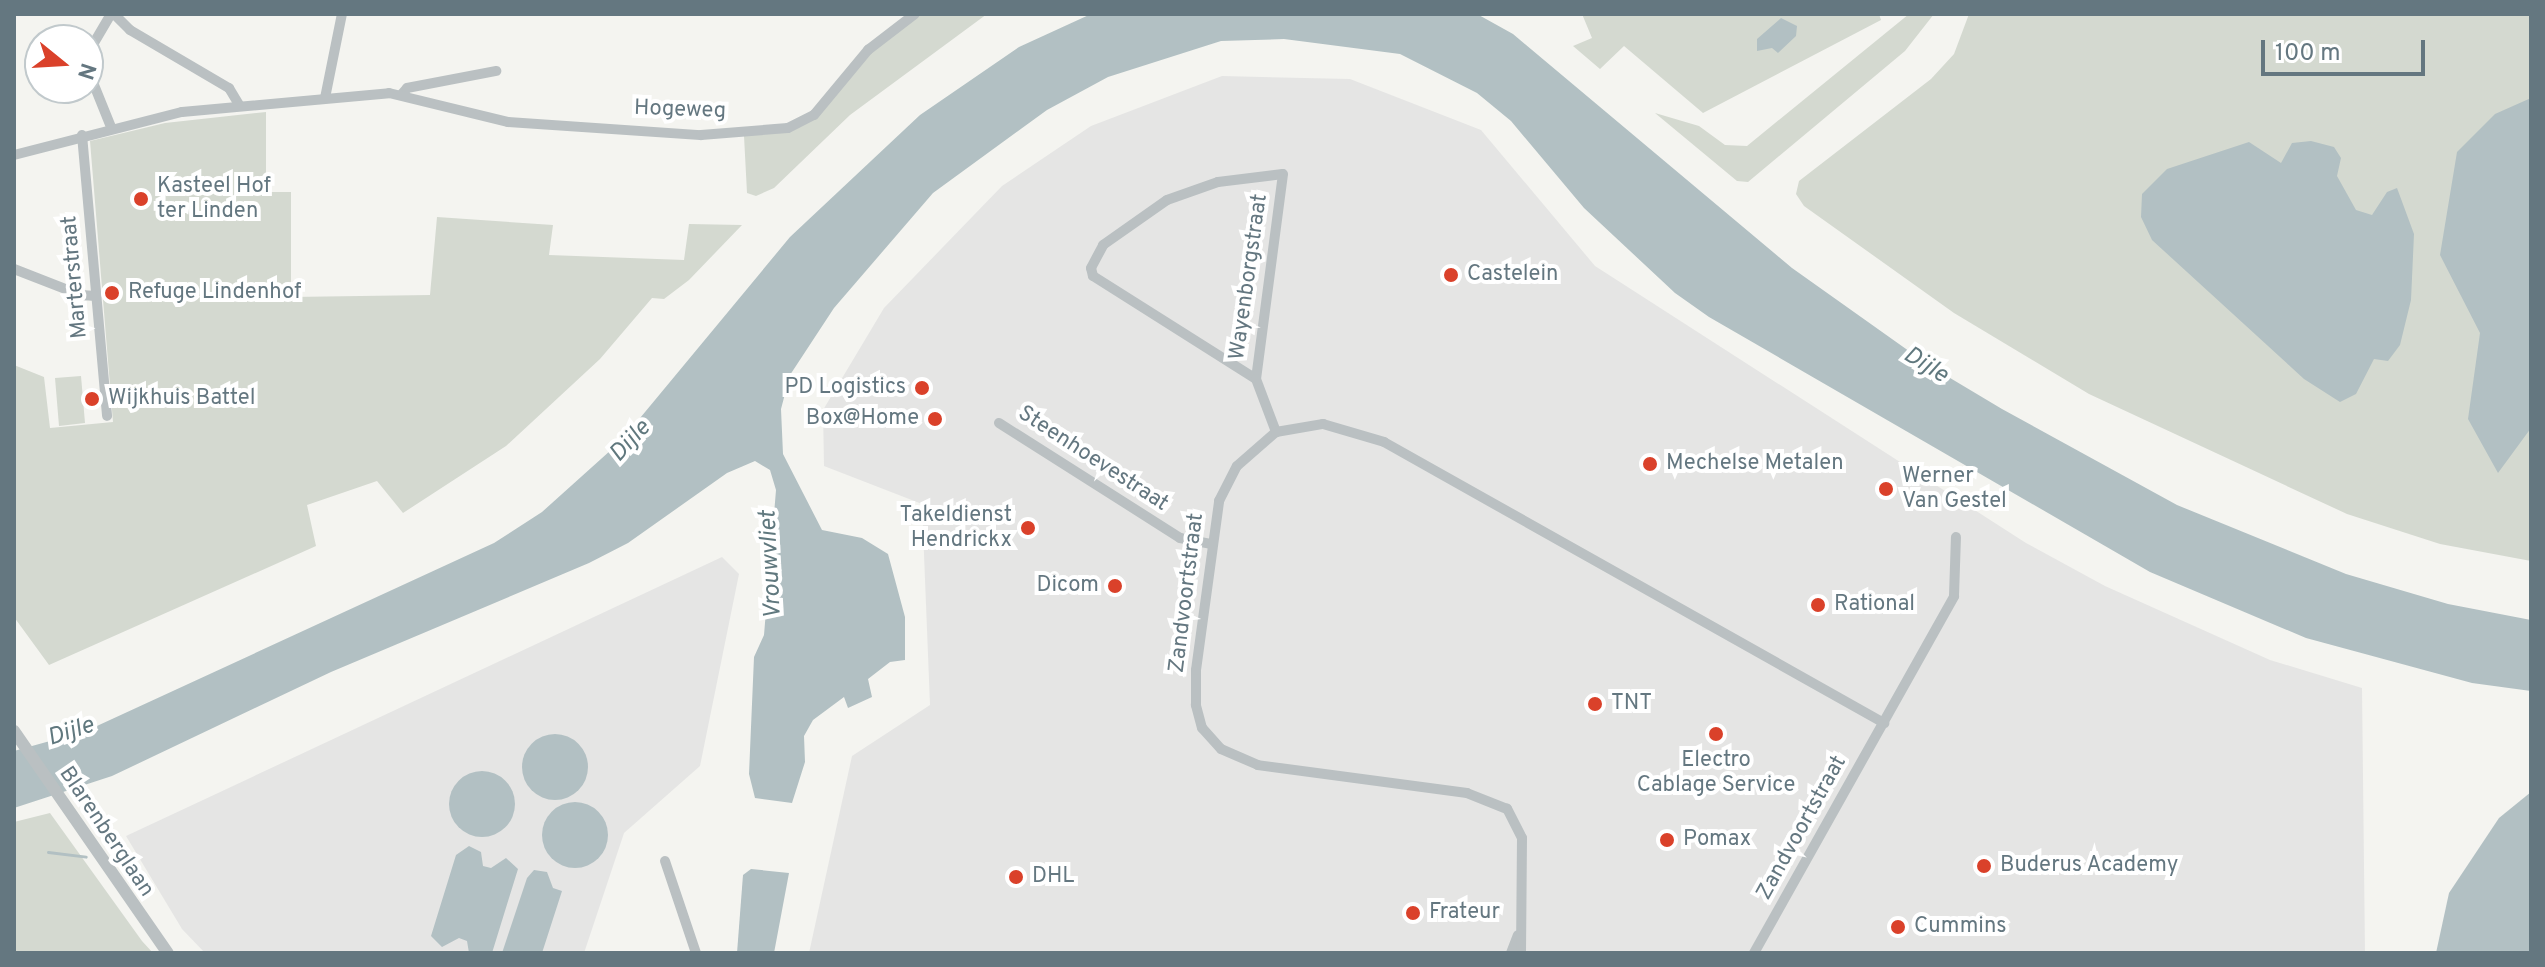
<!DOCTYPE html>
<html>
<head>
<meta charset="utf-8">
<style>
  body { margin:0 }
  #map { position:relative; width:2545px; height:967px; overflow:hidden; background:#f4f4f0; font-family:Overpass,sans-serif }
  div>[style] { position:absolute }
  .built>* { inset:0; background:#e5e5e4 }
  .green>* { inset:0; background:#d4d9d0 }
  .water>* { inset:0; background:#b2c0c3 }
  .round { border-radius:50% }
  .stream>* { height:3px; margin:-1.5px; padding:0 1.5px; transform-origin:1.5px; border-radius:1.5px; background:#b2c0c3 }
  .minor>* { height:10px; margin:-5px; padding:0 5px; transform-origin:5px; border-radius:5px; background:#bac0c2 }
  .tertiary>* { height:12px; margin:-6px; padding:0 6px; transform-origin:6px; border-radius:6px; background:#bac0c2 }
  .dots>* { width:22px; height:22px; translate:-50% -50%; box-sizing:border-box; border:4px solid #fff; border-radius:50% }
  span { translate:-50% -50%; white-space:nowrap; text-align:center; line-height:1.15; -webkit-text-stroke:8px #fff; paint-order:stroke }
  .street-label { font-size:22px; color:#647780 }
  .poi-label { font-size:22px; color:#647780 }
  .left { translate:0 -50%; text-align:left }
  .right { translate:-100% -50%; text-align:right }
  .water-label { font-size:24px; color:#60787e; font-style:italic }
  .frame { position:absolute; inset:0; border:16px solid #647780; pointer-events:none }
  .north { position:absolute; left:24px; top:24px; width:80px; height:80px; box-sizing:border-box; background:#fff; border:2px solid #c1c9cc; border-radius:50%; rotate:108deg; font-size:22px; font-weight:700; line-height:32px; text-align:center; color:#647780 }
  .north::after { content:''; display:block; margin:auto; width:28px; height:36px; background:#da412a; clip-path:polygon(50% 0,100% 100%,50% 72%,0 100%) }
  .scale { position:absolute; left:2261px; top:40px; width:164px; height:36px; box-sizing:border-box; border:4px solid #647780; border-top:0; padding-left:10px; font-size:24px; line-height:28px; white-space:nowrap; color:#647780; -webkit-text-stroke:6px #fff; paint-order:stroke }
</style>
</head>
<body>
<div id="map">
  <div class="built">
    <i style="clip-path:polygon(1222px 76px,1350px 79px,1481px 130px,1595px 266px,2026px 543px,2105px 586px,2270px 660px,2362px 688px,2365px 953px,809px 953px,852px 756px,930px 705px,922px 504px,824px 466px,823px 410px,884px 308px,1002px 186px,1091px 126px)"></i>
    <i style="clip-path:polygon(722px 557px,739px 574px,700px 766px,624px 833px,584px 953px,205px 953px,182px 929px,126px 836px)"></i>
  </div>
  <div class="green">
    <i style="clip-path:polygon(921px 14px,987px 14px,850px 115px,774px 188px,756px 196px,747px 193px,744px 136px,792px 130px,872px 51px)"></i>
    <i style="clip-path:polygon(1582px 14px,1879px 14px,1881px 20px,1703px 113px,1624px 46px,1600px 69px,1573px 46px,1592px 38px)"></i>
    <i style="clip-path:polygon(1909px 14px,1934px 14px,1905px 51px,1748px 182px,1737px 181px,1655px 113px,1699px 126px,1725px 145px,1747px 146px)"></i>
    <i style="clip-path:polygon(1969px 14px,2531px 14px,2531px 561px,2440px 544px,2347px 514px,2089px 394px,1954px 313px,1804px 206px,1796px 194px,1799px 181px,1931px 79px,1954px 54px)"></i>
    <i style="clip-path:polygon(266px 112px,266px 192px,291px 192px,291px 297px,430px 295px,437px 217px,553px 225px,549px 255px,684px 260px,689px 224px,742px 225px,689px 280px,664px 299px,652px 298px,600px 359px,506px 446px,403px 513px,377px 481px,307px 505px,316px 546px,49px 665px,14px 617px,14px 365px,44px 377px,50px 428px,113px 422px,90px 141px,165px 123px)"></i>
    <i style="clip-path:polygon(81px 376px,85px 423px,59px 426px,55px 378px)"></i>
    <i style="clip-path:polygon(50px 813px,142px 941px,153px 953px,14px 953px,14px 822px)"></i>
  </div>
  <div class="water">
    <i style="clip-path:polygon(1091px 14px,1477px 14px,1513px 34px,1792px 268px,1930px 366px,2002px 409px,2177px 505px,2346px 574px,2448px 604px,2531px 620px,2531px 691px,2472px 683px,2306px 638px,2150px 572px,1709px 317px,1675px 293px,1584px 208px,1511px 121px,1477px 93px,1400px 54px,1284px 39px,1221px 41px,1108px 77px,1047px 110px,933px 193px,834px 308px,790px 375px,781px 409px,783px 454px,822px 530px,862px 538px,888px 554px,905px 617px,905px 660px,890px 662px,868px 679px,872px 697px,848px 708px,844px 697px,813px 720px,804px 736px,805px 762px,792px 803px,755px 798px,749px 774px,754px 657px,764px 635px,776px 490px,770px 470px,755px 461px,727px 473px,628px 543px,589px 563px,331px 672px,112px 776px,14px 808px,14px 751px,86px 731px,494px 543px,542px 512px,621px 441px,790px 237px,920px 115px,1019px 47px)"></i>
    <i style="clip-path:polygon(1781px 18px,1797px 26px,1796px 36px,1778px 53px,1772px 48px,1757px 51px,1757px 39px)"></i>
    <i style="clip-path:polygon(2531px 98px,2531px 428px,2498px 473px,2468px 419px,2480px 333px,2440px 255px,2457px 152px,2495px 114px)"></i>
    <i style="clip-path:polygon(2311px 141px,2334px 147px,2341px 158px,2337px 176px,2356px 210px,2372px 215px,2387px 192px,2397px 188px,2414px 234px,2411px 300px,2400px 345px,2388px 361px,2374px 359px,2356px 394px,2340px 402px,2304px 379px,2152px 240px,2141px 217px,2142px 194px,2167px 169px,2249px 142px,2281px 163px,2292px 143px)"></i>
    <i class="round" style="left:522px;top:734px;width:66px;height:66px"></i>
    <i class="round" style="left:449px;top:771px;width:66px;height:66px"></i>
    <i style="clip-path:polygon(2531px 792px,2531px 953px,2436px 953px,2449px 893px,2499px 818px)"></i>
    <i class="round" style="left:542px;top:802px;width:66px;height:66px"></i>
    <i style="clip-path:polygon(469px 846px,481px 852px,483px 866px,491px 868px,506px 858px,518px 869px,492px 953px,469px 953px,467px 941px,459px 938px,442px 947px,431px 936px,456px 855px)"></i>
    <i style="clip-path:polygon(751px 869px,789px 873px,774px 953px,737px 953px,743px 875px)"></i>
    <i style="clip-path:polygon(534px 870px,547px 872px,553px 888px,562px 891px,542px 953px,502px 953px,527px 878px)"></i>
  </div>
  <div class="stream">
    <i style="left:48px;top:852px;width:38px;rotate:7deg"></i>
  </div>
  <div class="minor">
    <i style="left:114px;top:14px;width:23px;rotate:45deg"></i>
    <i style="left:130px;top:30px;width:115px;rotate:30.4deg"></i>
    <i style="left:229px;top:88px;width:21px;rotate:59deg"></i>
    <i style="left:88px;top:53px;width:45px;rotate:-59.5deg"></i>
    <i style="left:88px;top:70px;width:61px;rotate:68deg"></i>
    <i style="left:401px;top:95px;width:9px;rotate:-49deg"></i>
    <i style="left:407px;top:88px;width:91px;rotate:-10.8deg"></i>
    <i style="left:325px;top:98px;width:86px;rotate:-78.6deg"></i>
    <i style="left:82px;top:135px;width:282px;rotate:84.9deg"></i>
    <i style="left:14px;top:155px;width:173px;rotate:-14.4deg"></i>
    <i style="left:182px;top:112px;width:208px;rotate:-5.2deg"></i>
    <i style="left:389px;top:93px;width:122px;rotate:13.7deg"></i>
    <i style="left:508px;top:122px;width:193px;rotate:3.9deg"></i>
    <i style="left:701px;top:135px;width:87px;rotate:-4.6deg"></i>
    <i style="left:788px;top:128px;width:29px;rotate:-27deg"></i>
    <i style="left:814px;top:115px;width:85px;rotate:-50.3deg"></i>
    <i style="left:868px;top:50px;width:59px;rotate:-37.5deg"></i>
    <i style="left:14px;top:269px;width:72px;rotate:21.2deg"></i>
    <i style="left:81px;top:295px;width:15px;rotate:4deg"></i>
    <i style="left:1256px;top:379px;width:193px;rotate:-147.7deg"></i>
    <i style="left:1093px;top:276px;width:8px;rotate:-104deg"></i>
    <i style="left:1091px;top:268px;width:26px;rotate:-62deg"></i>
    <i style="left:1103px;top:245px;width:78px;rotate:-35.1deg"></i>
    <i style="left:1167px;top:200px;width:54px;rotate:-19.4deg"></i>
    <i style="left:1218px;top:182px;width:65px;rotate:-7deg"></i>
    <i style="left:1283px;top:174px;width:207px;rotate:97.5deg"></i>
    <i style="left:1256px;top:379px;width:57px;rotate:69.3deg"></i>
    <i style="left:999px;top:423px;width:214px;rotate:32.4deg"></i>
    <i style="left:1180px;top:538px;width:31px;rotate:11deg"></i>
    <i style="left:665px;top:861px;width:97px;rotate:71.4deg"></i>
    <i style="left:1511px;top:953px;width:19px;rotate:-69deg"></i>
    <i style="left:1521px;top:953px;width:115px;rotate:-89.5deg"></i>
    <i style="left:1522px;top:838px;width:33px;rotate:-117deg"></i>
    <i style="left:1507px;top:809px;width:43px;rotate:-158.2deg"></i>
    <i style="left:1467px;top:793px;width:211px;rotate:-172.4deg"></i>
    <i style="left:1258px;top:765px;width:40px;rotate:-156.6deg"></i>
    <i style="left:1221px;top:749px;width:28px;rotate:-132deg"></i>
    <i style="left:1202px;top:728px;width:24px;rotate:-105deg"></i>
    <i style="left:1196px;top:705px;width:35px;rotate:-90deg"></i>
    <i style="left:1196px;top:670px;width:171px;rotate:-82.2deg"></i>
    <i style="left:1219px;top:501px;width:39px;rotate:-63deg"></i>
    <i style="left:1237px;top:466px;width:52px;rotate:-41.1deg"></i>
    <i style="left:1276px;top:432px;width:48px;rotate:-9.7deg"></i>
    <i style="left:1323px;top:424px;width:64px;rotate:16.4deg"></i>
    <i style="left:1384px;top:442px;width:574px;rotate:29.34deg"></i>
    <i style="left:1754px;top:953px;width:409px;rotate:-60.7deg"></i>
    <i style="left:1954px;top:596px;width:59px;rotate:-88.1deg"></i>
  </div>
  <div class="tertiary">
    <i style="left:14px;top:731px;width:270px;rotate:55.3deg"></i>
  </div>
  <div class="dots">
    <i style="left:141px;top:199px;background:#da412a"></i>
    <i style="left:1451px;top:275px;background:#da412a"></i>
    <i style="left:112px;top:293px;background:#da412a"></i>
    <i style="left:922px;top:388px;background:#da412a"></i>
    <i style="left:92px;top:399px;background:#da412a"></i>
    <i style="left:935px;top:419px;background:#da412a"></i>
    <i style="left:1650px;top:464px;background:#da412a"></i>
    <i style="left:1886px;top:489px;background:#da412a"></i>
    <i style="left:1028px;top:528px;background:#da412a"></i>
    <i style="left:1115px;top:586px;background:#da412a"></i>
    <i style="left:1818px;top:605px;background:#da412a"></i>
    <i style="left:1595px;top:704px;background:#da412a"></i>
    <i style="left:1716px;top:734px;background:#da412a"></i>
    <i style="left:1667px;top:840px;background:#da412a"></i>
    <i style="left:1984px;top:866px;background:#da412a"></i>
    <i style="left:1016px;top:877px;background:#da412a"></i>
    <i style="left:1413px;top:913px;background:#da412a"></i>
    <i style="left:1898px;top:927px;background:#da412a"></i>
  </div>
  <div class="street-label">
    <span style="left:680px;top:110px;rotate:2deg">Hogeweg</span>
    <span style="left:75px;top:277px;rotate:-95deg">Marterstraat</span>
    <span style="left:1249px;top:277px;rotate:-82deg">Wayenborgstraat</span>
    <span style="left:1093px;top:459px;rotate:33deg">Steenhoevestraat</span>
    <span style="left:1187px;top:593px;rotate:-83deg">Zandvoortstraat</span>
    <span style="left:1802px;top:828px;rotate:-61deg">Zandvoortstraat</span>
    <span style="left:106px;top:832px;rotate:56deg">Blarenberglaan</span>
  </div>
  <div class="poi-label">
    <span class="left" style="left:157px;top:199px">Kasteel Hof<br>ter Linden</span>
    <span class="left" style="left:1467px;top:275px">Castelein</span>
    <span class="left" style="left:128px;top:293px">Refuge Lindenhof</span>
    <span class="right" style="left:906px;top:388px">PD Logistics</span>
    <span class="left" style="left:108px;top:399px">Wijkhuis Battel</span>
    <span class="right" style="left:919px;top:419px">Box@Home</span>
    <span class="left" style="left:1666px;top:464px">Mechelse Metalen</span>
    <span class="left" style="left:1902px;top:489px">Werner<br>Van Gestel</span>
    <span class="right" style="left:1012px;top:528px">Takeldienst<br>Hendrickx</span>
    <span class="right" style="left:1099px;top:586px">Dicom</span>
    <span class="left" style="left:1834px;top:605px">Rational</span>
    <span class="left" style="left:1611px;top:704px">TNT</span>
    <span style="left:1716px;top:773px">Electro<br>Cablage Service</span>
    <span class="left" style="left:1683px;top:840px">Pomax</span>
    <span class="left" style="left:2000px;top:866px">Buderus Academy</span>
    <span class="left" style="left:1032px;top:877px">DHL</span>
    <span class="left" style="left:1429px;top:913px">Frateur</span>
    <span class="left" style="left:1914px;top:927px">Cummins</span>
  </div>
  <div class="water-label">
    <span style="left:1925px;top:366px;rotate:32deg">Dijle</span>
    <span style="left:631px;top:442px;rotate:-47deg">Dijle</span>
    <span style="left:772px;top:565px;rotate:-93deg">Vrouwvliet</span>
    <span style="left:71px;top:733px;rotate:-18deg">Dijle</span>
  </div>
  <div class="frame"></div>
  <div class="north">N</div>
  <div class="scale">100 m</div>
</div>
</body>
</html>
